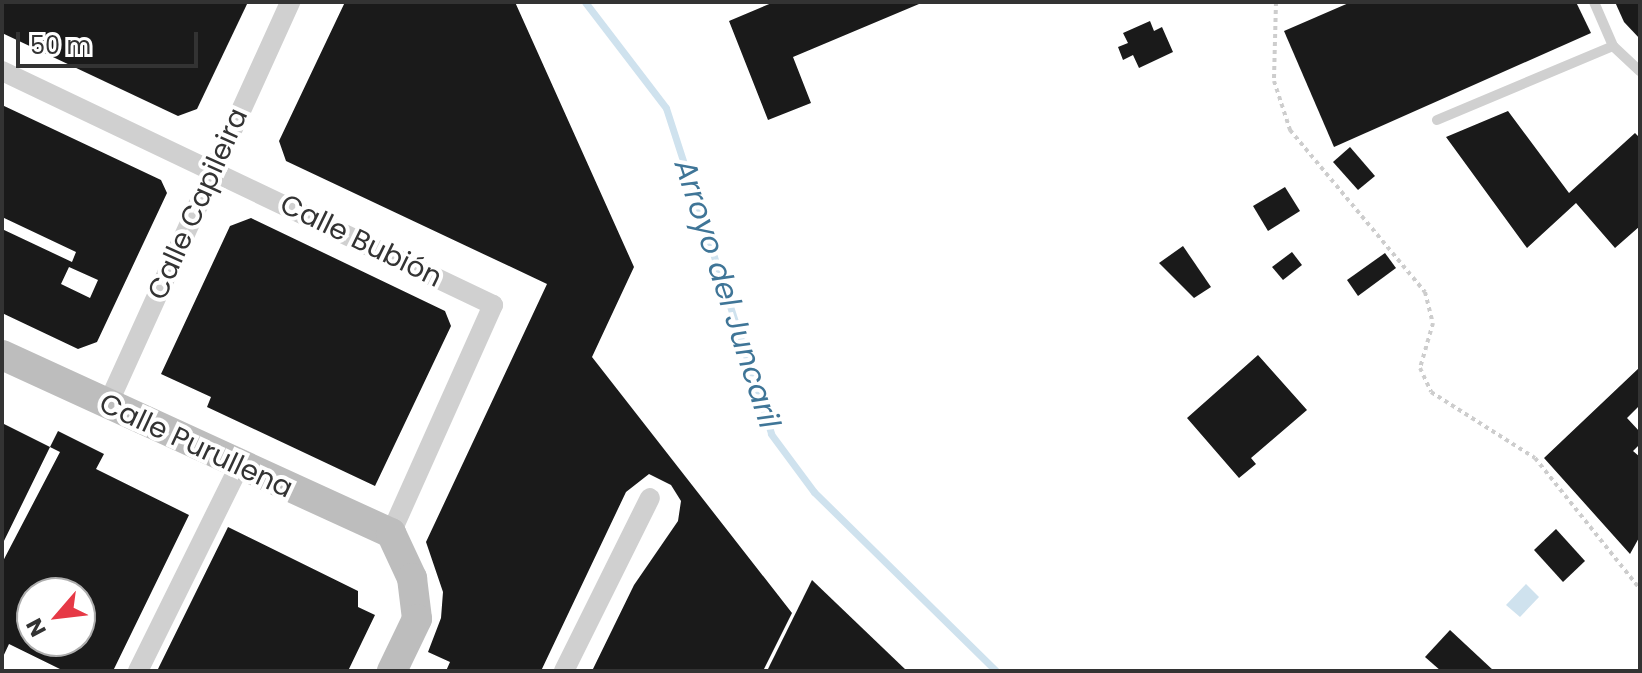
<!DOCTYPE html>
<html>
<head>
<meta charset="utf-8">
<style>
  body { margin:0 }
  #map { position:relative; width:1642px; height:673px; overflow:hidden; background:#fff; font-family:Poppins,sans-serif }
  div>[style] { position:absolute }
  .water>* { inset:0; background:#cfe2ee }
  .stream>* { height:7px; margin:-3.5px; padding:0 3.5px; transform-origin:3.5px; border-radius:3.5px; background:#cfe2ee }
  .building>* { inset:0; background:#1a1a1a }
  .path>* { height:4px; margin-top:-2px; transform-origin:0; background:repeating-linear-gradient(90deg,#cdcdcd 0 4px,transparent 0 8px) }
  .lane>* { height:10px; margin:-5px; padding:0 5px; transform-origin:5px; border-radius:5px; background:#d0d0d0 }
  .street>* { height:20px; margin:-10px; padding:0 10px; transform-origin:10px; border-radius:10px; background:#d0d0d0 }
  .secondary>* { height:30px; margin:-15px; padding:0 15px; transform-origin:15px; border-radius:15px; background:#bdbdbd }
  span { translate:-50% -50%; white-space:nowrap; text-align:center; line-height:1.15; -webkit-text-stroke:8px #fff; paint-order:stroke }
  .street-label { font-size:28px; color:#333 }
  .water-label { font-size:30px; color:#3f7597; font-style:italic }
  .frame { position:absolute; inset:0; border:4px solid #333; pointer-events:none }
  .north { position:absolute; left:16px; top:577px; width:80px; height:80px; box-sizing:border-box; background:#fff; border:2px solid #adadad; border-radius:50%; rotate:242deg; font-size:22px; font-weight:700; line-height:32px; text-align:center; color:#333 }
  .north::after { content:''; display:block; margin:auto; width:28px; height:36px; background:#e63946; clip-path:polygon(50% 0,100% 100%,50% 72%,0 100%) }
  .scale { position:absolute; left:16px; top:32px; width:182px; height:36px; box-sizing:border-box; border:4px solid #333; border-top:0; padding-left:10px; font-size:24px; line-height:28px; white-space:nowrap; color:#333; -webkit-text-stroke:6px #fff; paint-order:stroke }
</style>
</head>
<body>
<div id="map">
  <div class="water">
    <i style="clip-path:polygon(1526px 584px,1539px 597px,1520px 617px,1506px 605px)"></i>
  </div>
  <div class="stream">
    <i style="left:585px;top:2px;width:133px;rotate:52.6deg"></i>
    <i style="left:666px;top:108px;width:342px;rotate:72.1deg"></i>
    <i style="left:771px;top:434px;width:72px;rotate:53.4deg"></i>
    <i style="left:814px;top:492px;width:255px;rotate:44.5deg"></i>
  </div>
  <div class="building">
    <i style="clip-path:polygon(2px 2px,248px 2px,197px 109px,178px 116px,2px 33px)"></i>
    <i style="clip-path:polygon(345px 2px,515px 2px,634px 267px,592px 357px,792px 613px,763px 671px,592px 671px,634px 585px,678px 521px,681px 501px,671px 485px,649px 474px,626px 492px,541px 671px,446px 671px,450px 662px,428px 652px,441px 618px,443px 592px,426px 542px,547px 284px,286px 161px,279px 141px)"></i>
    <i style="clip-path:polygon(774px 2px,918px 2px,919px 4px,793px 57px,811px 103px,768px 120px,729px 21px)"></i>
    <i style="clip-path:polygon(1351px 2px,1576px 2px,1591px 33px,1334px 147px,1284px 31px)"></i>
    <i style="clip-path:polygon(1615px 2px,1640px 2px,1640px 39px,1624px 22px)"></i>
    <i style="clip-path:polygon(1150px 21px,1154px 31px,1162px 27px,1173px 52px,1139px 68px,1133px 55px,1123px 60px,1118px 47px,1128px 43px,1123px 33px)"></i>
    <i style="clip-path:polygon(evenodd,2px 105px,161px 180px,167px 193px,97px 342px,78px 349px,2px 313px,2px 229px,72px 262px,76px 252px,2px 217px,2px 105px,69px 267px,98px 280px,90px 298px,61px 284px,69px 267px)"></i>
    <i style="clip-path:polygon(1508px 111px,1569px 193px,1635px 133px,1640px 138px,1640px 226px,1615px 248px,1576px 203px,1527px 248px,1446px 137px)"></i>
    <i style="clip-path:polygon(1350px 147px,1375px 176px,1358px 190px,1333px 162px)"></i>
    <i style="clip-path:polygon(1285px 187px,1300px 211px,1268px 231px,1253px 206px)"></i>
    <i style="clip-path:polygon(251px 218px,445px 311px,451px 326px,375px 486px,207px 407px,211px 397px,161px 374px,230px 226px)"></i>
    <i style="clip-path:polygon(1183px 246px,1211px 287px,1194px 298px,1159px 263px)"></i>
    <i style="clip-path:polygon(1292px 252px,1302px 265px,1283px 280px,1272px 267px)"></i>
    <i style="clip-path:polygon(1385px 253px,1396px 268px,1358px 296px,1347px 280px)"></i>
    <i style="clip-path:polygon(1258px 355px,1307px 410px,1251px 458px,1256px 464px,1239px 478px,1187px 418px)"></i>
    <i style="clip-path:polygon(1640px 367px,1640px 405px,1627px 418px,1640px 432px,1640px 444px,1633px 451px,1640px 457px,1640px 536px,1630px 554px,1544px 458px)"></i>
    <i style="clip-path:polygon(evenodd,2px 423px,50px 447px,58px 431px,104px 454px,96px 469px,189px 515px,113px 671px,64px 671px,9px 644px,2px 659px,2px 563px,60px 452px,50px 447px,2px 545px,2px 423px,32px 593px,80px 593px,80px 641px,32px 641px,32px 593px)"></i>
    <i style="clip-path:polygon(228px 527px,358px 591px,358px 607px,375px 615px,348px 671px,157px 671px)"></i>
    <i style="clip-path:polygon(1556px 529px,1585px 561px,1563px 582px,1534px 550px)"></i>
    <i style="clip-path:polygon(812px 580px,907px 671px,767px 671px)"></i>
    <i style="clip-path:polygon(1450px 630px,1494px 671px,1441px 671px,1425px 657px)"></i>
  </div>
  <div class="path">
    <i style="left:1276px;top:2px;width:79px;rotate:91.5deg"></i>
    <i style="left:1274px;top:81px;width:52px;rotate:71.9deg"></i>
    <i style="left:1290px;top:130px;width:211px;rotate:50.2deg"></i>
    <i style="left:1425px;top:292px;width:32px;rotate:76deg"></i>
    <i style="left:1433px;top:323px;width:47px;rotate:106.1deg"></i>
    <i style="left:1420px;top:368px;width:26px;rotate:65deg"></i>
    <i style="left:1431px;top:392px;width:123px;rotate:32.4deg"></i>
    <i style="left:1535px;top:458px;width:168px;rotate:51.3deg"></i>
  </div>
  <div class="lane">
    <i style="left:1594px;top:2px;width:48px;rotate:66.6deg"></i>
    <i style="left:1437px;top:120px;width:191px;rotate:-22.8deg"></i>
    <i style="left:1613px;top:46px;width:37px;rotate:43deg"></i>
  </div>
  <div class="street">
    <i style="left:2px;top:71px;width:544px;rotate:25.48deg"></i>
    <i style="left:493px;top:305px;width:250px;rotate:114.1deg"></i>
    <i style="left:107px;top:406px;width:444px;rotate:-65.6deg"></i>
    <i style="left:138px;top:671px;width:228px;rotate:-63.7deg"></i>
    <i style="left:564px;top:671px;width:193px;rotate:-63.6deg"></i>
  </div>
  <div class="secondary">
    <i style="left:2px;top:355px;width:428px;rotate:24.6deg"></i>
    <i style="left:391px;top:533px;width:50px;rotate:65deg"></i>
    <i style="left:412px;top:578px;width:41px;rotate:83deg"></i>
    <i style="left:417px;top:619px;width:58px;rotate:115.7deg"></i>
  </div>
  <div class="street-label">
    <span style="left:198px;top:204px;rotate:-66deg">Calle Capileira</span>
    <span style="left:361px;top:241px;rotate:26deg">Calle Bubión</span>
    <span style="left:196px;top:446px;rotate:25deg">Calle Purullena</span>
  </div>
  <div class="water-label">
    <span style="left:727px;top:294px;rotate:72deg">Arroyo del Juncaril</span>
  </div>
  <div class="frame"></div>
  <div class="north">N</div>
  <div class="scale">50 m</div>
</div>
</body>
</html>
